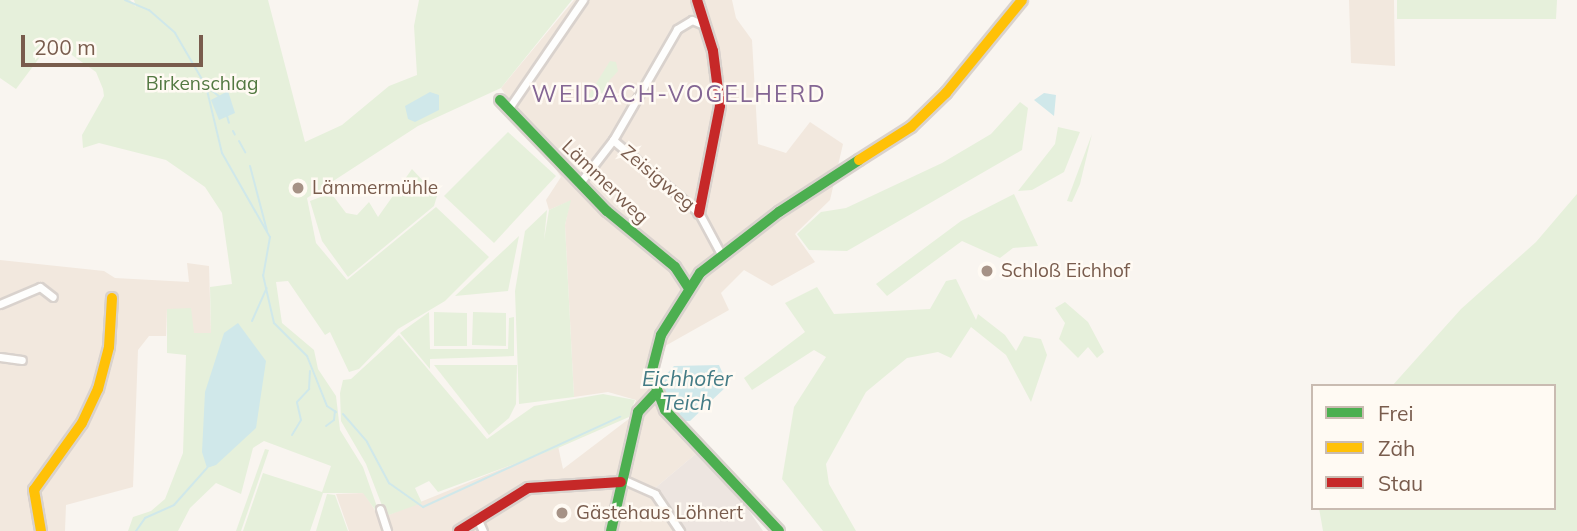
<!DOCTYPE html>
<html>
<head>
<meta charset="utf-8">
<style>
  body { margin:0 }
  #map { position:relative; width:1577px; height:531px; overflow:hidden; background:#f9f5f0; font-family:Mulish,sans-serif }
  div>[style] { position:absolute }
  .residential>* { inset:0; background:#f2e8de }
  .industrial>* { inset:0; background:#ede5e0 }
  .green>* { inset:0; background:#e6f0db }
  .water>* { inset:0; background:#d0e8ea }
  .stream>* { height:2px; margin:-1px; padding:0 1px; transform-origin:1px; border-radius:1px; background:#d0e8ea }
  .roads { filter:drop-shadow(2px 0 #d9d2cd) drop-shadow(-2px 0 #d9d2cd) drop-shadow(0 2px #d9d2cd) drop-shadow(0 -2px #d9d2cd) }
  .street>* { height:7px; margin:-3.5px; padding:0 3.5px; transform-origin:3.5px; border-radius:3.5px; background:#fefefd }
  .fast>* { height:10px; margin:-5px; padding:0 5px; transform-origin:5px; border-radius:5px; background:#4caf50 }
  .slow>* { height:10px; margin:-5px; padding:0 5px; transform-origin:5px; border-radius:5px; background:#ffc107 }
  .jam>* { height:10px; margin:-5px; padding:0 5px; transform-origin:5px; border-radius:5px; background:#c62828 }
  .dots>* { width:19px; height:19px; translate:-50% -50%; box-sizing:border-box; border:4px solid #fffaf3; border-radius:50% }
  span { translate:-50% -50%; white-space:nowrap; text-align:center; line-height:1.15; -webkit-text-stroke:5px #fffaf3; paint-order:stroke }
  .park-label { font-size:19px; color:#537942 }
  .street-label { font-size:19px; color:#795c4d }
  .poi-label { font-size:19px; color:#795c4d }
  .left { translate:0 -50%; text-align:left }
  .water-label { font-size:21px; color:#437b85; font-style:italic }
  .quarter-label { font-size:23px; color:#846694; letter-spacing:2px }
  .legend { position:absolute; left:1311px; top:384px; width:245px; height:126px; box-sizing:border-box; background:#fffaf3; border:2px solid #c9bbb1; margin:0; padding:9px 12px; list-style:none; font-size:21px; color:#795c4d }
  .legend li { display:flex; align-items:center; gap:14px; height:35px }
  .legend b { width:35px; border:2px solid #c9bbb1 }
  .scale { position:absolute; left:21px; top:35px; width:182px; height:32px; box-sizing:border-box; border:4px solid #795c4d; border-top:0; padding-left:9px; font-size:21px; line-height:24px; white-space:nowrap; color:#795c4d; -webkit-text-stroke:5px #fffaf3; paint-order:stroke }
</style>
</head>
<body>
<div id="map">
  <div class="residential">
    <i style="clip-path:polygon(574px 0,732px 0,736px 18px,752px 40px,758px 144px,786px 153px,810px 122px,843px 144px,830px 200px,795px 234px,815px 262px,772px 286px,744px 270px,721px 293px,729px 310px,658px 350px,658px 407px,698px 452px,654px 489px,668px 503px,684px 531px,349px 531px,336px 494px,364px 493px,380px 518px,386px 516px,558px 446px,563px 469px,630px 418px,636px 400px,608px 392px,574px 397px,565px 225px,570px 201px,549px 210px,546px 200px,561px 177px,501px 88px)"></i>
    <i style="clip-path:polygon(1349px 0,1394px 0,1395px 66px,1351px 63px)"></i>
    <i style="clip-path:polygon(0 260px,104px 271px,115px 278px,189px 282px,187px 263px,209px 266px,211px 333px,193px 333px,167px 309px,166px 336px,149px 336px,138px 350px,133px 487px,66px 505px,65px 531px,0 531px)"></i>
  </div>
  <div class="industrial">
    <i style="clip-path:polygon(698px 452px,733px 488px,763px 531px,684px 531px,668px 503px,654px 489px)"></i>
  </div>
  <div class="green">
    <i style="clip-path:polygon(0 0,130px 0,136px 7px,134px 0,268px 0,305px 142px,342px 125px,389px 86px,417px 75px,414px 26px,419px 0,572px 0,501px 88px,418px 126px,307px 198px,316px 243px,347px 280px,436px 207px,489px 257px,445px 301px,398px 329px,359px 369px,349px 372px,330px 332px,325px 335px,288px 281px,276px 282px,282px 323px,314px 350px,318px 369px,336px 396px,340px 430px,363px 467px,381px 518px,363px 493px,323px 493px,310px 531px,243px 531px,263px 473px,322px 492px,331px 466px,264px 441px,253px 448px,241px 494px,216px 483px,190px 508px,178px 531px,128px 531px,133px 517px,151px 511px,165px 499px,183px 453px,186px 355px,167px 353px,167px 309px,191px 308px,194px 333px,211px 333px,210px 287px,232px 284px,222px 213px,205px 187px,166px 160px,99px 143px,83px 148px,82px 135px,104px 96px,103px 89px,96px 72px,59px 46px,49px 45px,16px 89px,0 78px)"></i>
    <i style="clip-path:polygon(1397px 0,1557px 0,1556px 19px,1397px 19px)"></i>
    <i style="clip-path:polygon(610px 61px,616px 62px,618px 71px,609px 81px,609px 91px,599px 102px,587px 98px)"></i>
    <i style="clip-path:polygon(1020px 102px,1028px 108px,1022px 150px,847px 251px,809px 250px,797px 234px,821px 212px,846px 208px,942px 163px,991px 134px)"></i>
    <i style="clip-path:polygon(1058px 127px,1080px 132px,1064px 172px,1032px 190px,1018px 191px,1055px 144px)"></i>
    <i style="clip-path:polygon(508px 132px,556px 176px,494px 243px,444px 196px)"></i>
    <i style="clip-path:polygon(1092px 134px,1080px 184px,1072px 202px,1067px 201px)"></i>
    <i style="clip-path:polygon(412px 169px,437px 196px,434px 206px,348px 277px,322px 241px,310px 201px,331px 193px,346px 213px,357px 215px,369px 202px,378px 217px)"></i>
    <i style="clip-path:polygon(1014px 194px,1038px 246px,1013px 248px,1000px 258px,962px 241px,887px 296px,876px 284px,961px 221px)"></i>
    <i style="clip-path:polygon(1577px 194px,1577px 531px,1323px 531px,1319px 508px,1554px 508px,1554px 386px,1392px 386px,1461px 309px,1536px 242px)"></i>
    <i style="clip-path:polygon(571px 200px,565px 225px,574px 397px,519px 404px,515px 291px,525px 231px,547px 210px,544px 240px,549px 210px)"></i>
    <i style="clip-path:polygon(519px 236px,508px 291px,455px 296px)"></i>
    <i style="clip-path:polygon(956px 279px,976px 320px,978px 314px,1005px 335px,1016px 351px,1024px 336px,1041px 339px,1047px 355px,1031px 402px,1006px 355px,971px 327px,951px 358px,938px 352px,907px 358px,866px 392px,826px 464px,829px 484px,856px 531px,823px 531px,782px 479px,794px 407px,826px 357px,814px 350px,752px 390px,744px 378px,805px 332px,785px 303px,817px 287px,834px 314px,930px 309px,946px 281px)"></i>
    <i style="clip-path:polygon(1065px 302px,1088px 322px,1104px 352px,1097px 358px,1088px 347px,1078px 358px,1059px 339px,1065px 323px,1055px 308px)"></i>
    <i style="clip-path:polygon(429px 312px,430px 349px,508px 349px,509px 318px,514px 317px,514px 356px,430px 359px,430px 369px,400px 333px)"></i>
    <i style="clip-path:polygon(434px 312px,467px 313px,467px 346px,434px 346px)"></i>
    <i style="clip-path:polygon(473px 312px,506px 313px,506px 346px,472px 345px)"></i>
    <i style="clip-path:polygon(399px 335px,487px 439px,534px 406px,603px 394px,635px 400px,629px 417px,558px 448px,438px 492px,429px 481px,415px 488px,422px 503px,386px 516px,366px 464px,341px 421px,340px 393px,343px 380px,351px 379px)"></i>
    <i style="clip-path:polygon(434px 365px,517px 365px,516px 404px,509px 418px,489px 435px)"></i>
    <i style="clip-path:polygon(265px 449px,269px 450px,241px 531px,236px 531px)"></i>
    <i style="clip-path:polygon(327px 494px,335px 495px,348px 531px,316px 531px)"></i>
  </div>
  <div class="water">
    <i style="clip-path:polygon(228px 91px,235px 113px,219px 120px,211px 100px)"></i>
    <i style="clip-path:polygon(430px 92px,439px 95px,439px 110px,415px 122px,408px 119px,405px 106px)"></i>
    <i style="clip-path:polygon(1044px 93px,1056px 95px,1054px 116px,1034px 100px)"></i>
    <i style="clip-path:polygon(238px 323px,266px 361px,256px 428px,216px 465px,207px 468px,202px 452px,205px 392px,224px 333px)"></i>
    <i style="clip-path:polygon(719px 365px,728px 385px,690px 421px,680px 421px,661px 392px,663px 378px,674px 366px)"></i>
  </div>
  <div class="stream">
    <i style="left:125px;top:0;width:26px;rotate:23deg"></i>
    <i style="left:149px;top:10px;width:35px;rotate:41deg"></i>
    <i style="left:175px;top:33px;width:61px;rotate:59.7deg"></i>
    <i style="left:206px;top:86px;width:16px;rotate:38deg"></i>
    <i style="left:206px;top:86px;width:69px;rotate:76.6deg"></i>
    <i style="left:222px;top:153px;width:97px;rotate:60.3deg"></i>
    <i style="left:270px;top:237px;width:39px;rotate:100deg"></i>
    <i style="left:263px;top:275px;width:49px;rotate:77.1deg"></i>
    <i style="left:274px;top:323px;width:47px;rotate:45deg"></i>
    <i style="left:307px;top:356px;width:54px;rotate:68.2deg"></i>
    <i style="left:327px;top:406px;width:11px;rotate:34deg"></i>
    <i style="left:227px;top:116px;width:7px;rotate:74deg"></i>
    <i style="left:233px;top:131px;width:4px;rotate:63deg"></i>
    <i style="left:239px;top:141px;width:13px;rotate:61deg"></i>
    <i style="left:250px;top:166px;width:67px;rotate:75.3deg"></i>
    <i style="left:252px;top:321px;width:36px;rotate:-66deg"></i>
    <i style="left:343px;top:414px;width:37px;rotate:49deg"></i>
    <i style="left:367px;top:442px;width:47px;rotate:61.8deg"></i>
    <i style="left:389px;top:483px;width:42px;rotate:35.2deg"></i>
    <i style="left:423px;top:507px;width:217px;rotate:-24.6deg"></i>
    <i style="left:326px;top:426px;width:10px;rotate:-37deg"></i>
    <i style="left:334px;top:420px;width:9px;rotate:-84deg"></i>
    <i style="left:292px;top:435px;width:17px;rotate:-59deg"></i>
    <i style="left:301px;top:420px;width:18px;rotate:-103deg"></i>
    <i style="left:297px;top:402px;width:18px;rotate:-47deg"></i>
    <i style="left:309px;top:389px;width:18px;rotate:-87deg"></i>
    <i style="left:136px;top:531px;width:16px;rotate:-55deg"></i>
    <i style="left:145px;top:518px;width:32px;rotate:-24deg"></i>
    <i style="left:174px;top:505px;width:50px;rotate:-48.3deg"></i>
  </div>
  <div class="roads">
    <div class="street">
      <i style="left:509px;top:108px;width:131px;rotate:-55.6deg"></i>
      <i style="left:613px;top:140px;width:113px;rotate:40.3deg"></i>
      <i style="left:699px;top:213px;width:47px;rotate:61.8deg"></i>
      <i style="left:579px;top:184px;width:56px;rotate:-52.3deg"></i>
      <i style="left:613px;top:140px;width:128px;rotate:-60deg"></i>
      <i style="left:677px;top:29px;width:17px;rotate:-31deg"></i>
      <i style="left:692px;top:20px;width:13px;rotate:23deg"></i>
      <i style="left:0;top:304px;width:43px;rotate:-23deg"></i>
      <i style="left:40px;top:287px;width:16px;rotate:38deg"></i>
      <i style="left:0;top:357px;width:22px;rotate:8deg"></i>
      <i style="left:622px;top:479px;width:36px;rotate:24deg"></i>
      <i style="left:655px;top:494px;width:45px;rotate:56deg"></i>
      <i style="left:380px;top:509px;width:23px;rotate:72deg"></i>
      <i style="left:478px;top:520px;width:12px;rotate:66deg"></i>
    </div>
    <div class="fast">
      <i style="left:500px;top:100px;width:154px;rotate:46.1deg"></i>
      <i style="left:607px;top:211px;width:88px;rotate:39.5deg"></i>
      <i style="left:675px;top:267px;width:24px;rotate:57deg"></i>
      <i style="left:611px;top:531px;width:122px;rotate:-77.2deg"></i>
      <i style="left:638px;top:412px;width:26px;rotate:-47deg"></i>
      <i style="left:779px;top:531px;width:166px;rotate:-133.3deg"></i>
      <i style="left:665px;top:410px;width:39px;rotate:-111deg"></i>
      <i style="left:651px;top:374px;width:40px;rotate:-75.6deg"></i>
      <i style="left:661px;top:335px;width:73px;rotate:-57.8deg"></i>
      <i style="left:700px;top:273px;width:100px;rotate:-37.7deg"></i>
      <i style="left:779px;top:212px;width:95px;rotate:-33deg"></i>
    </div>
    <div class="slow">
      <i style="left:859px;top:160px;width:62px;rotate:-32.4deg"></i>
      <i style="left:911px;top:127px;width:49px;rotate:-44.2deg"></i>
      <i style="left:946px;top:93px;width:120px;rotate:-50.7deg"></i>
      <i style="left:41px;top:531px;width:42px;rotate:-99.7deg"></i>
      <i style="left:34px;top:490px;width:82px;rotate:-54.4deg"></i>
      <i style="left:82px;top:423px;width:38px;rotate:-65deg"></i>
      <i style="left:98px;top:389px;width:43px;rotate:-75.3deg"></i>
      <i style="left:109px;top:347px;width:49px;rotate:-86.5deg"></i>
    </div>
    <div class="jam">
      <i style="left:697px;top:0;width:53px;rotate:72.6deg"></i>
      <i style="left:713px;top:51px;width:55px;rotate:82.7deg"></i>
      <i style="left:720px;top:106px;width:109px;rotate:101.1deg"></i>
      <i style="left:459px;top:531px;width:81px;rotate:-31.9deg"></i>
      <i style="left:528px;top:488px;width:93px;rotate:-3.7deg"></i>
    </div>
  </div>
  <div class="dots">
    <i style="left:298px;top:188px;background:#a69286"></i>
    <i style="left:987px;top:271px;background:#a69286"></i>
    <i style="left:562px;top:513px;background:#a69286"></i>
  </div>
  <div class="park-label">
    <span style="left:202px;top:84px">Birkenschlag</span>
  </div>
  <div class="street-label">
    <span style="left:658px;top:178px;rotate:40deg">Zeisigweg</span>
    <span style="left:605px;top:182px;rotate:44deg">Lämmerweg</span>
  </div>
  <div class="poi-label">
    <span class="left" style="left:312px;top:188px">Lämmermühle</span>
    <span class="left" style="left:1001px;top:271px">Schloß Eichhof</span>
    <span class="left" style="left:576px;top:513px">Gästehaus Löhnert</span>
  </div>
  <div class="water-label">
    <span style="left:687px;top:390px">Eichhofer<br>Teich</span>
  </div>
  <div class="quarter-label">
    <span style="left:679px;top:94px">WEIDACH-VOGELHERD</span>
  </div>
  <ul class="legend">
  <li><b style="height:9px;background:#4caf50"></b>Frei</li>
  <li><b style="height:9px;background:#ffc107"></b>Zäh</li>
  <li><b style="height:9px;background:#c62828"></b>Stau</li>
  </ul>
  <div class="scale">200 m</div>
</div>
</body>
</html>
